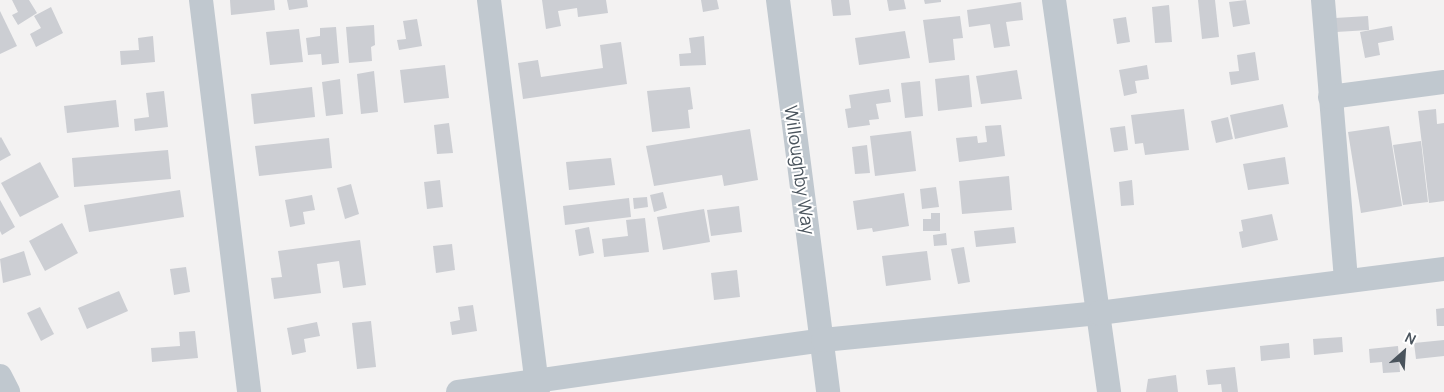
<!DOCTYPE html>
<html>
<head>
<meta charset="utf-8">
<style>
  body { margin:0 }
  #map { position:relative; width:1444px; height:392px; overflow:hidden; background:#f3f2f2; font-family:Manrope,sans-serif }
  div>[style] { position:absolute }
  .building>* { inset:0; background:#ccced3 }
  .street>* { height:24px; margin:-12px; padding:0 12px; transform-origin:12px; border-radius:12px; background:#c0c8cf }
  span { translate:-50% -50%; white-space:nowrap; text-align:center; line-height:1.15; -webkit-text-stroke:4px #fff; paint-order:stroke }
  .street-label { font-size:18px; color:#4a545d }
  .north { position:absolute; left:1379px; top:327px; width:50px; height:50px; -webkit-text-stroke:4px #fff; paint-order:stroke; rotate:26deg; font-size:14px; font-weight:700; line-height:20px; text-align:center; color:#4a545d }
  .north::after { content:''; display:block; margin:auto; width:18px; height:22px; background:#4a545d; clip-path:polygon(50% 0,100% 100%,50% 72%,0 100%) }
</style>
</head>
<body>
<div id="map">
  <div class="building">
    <i style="clip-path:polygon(12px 0,29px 0,37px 13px,18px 25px,12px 15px,18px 12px)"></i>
    <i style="clip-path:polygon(230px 0,274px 0,275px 10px,231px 15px)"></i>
    <i style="clip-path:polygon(287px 0,307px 0,308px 7px,289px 10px)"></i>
    <i style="clip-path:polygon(542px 0,606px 0,608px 13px,578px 17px,577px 8px,558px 11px,561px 26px,546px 29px)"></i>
    <i style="clip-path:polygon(701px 0,717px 0,719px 9px,703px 12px)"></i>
    <i style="clip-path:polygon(831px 0,849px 0,851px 15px,833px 16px)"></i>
    <i style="clip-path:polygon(887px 0,904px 0,906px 9px,889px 11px)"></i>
    <i style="clip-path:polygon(924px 0,941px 0,941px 2px,925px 4px)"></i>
    <i style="clip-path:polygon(1198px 0,1215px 0,1219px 37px,1202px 39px)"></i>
    <i style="clip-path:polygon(1246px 0,1250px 24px,1233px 27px,1229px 2px)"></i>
    <i style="clip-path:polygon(1021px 2px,1023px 20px,1006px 22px,1010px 46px,994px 48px,990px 24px,969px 27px,967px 10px)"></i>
    <i style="clip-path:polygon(1169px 5px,1172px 42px,1155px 43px,1152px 7px)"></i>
    <i style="clip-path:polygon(51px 7px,63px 33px,36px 47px,30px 34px,41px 28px,34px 16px)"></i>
    <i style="clip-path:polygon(0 11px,17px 46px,0 54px)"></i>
    <i style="clip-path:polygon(960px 16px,963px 38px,953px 39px,955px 60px,929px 63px,923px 20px)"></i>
    <i style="clip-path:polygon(1368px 16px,1369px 30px,1336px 32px,1335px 18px)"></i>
    <i style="clip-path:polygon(1126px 17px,1130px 42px,1117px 44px,1113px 19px)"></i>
    <i style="clip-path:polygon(417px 19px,422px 46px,399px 50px,397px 40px,406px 39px,403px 21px)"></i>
    <i style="clip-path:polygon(374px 25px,375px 45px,371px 47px,372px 61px,349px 63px,346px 27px)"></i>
    <i style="clip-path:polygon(1392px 26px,1394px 40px,1378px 43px,1380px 55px,1365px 58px,1360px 32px)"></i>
    <i style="clip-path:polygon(336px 27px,339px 63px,322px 65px,321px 54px,308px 55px,306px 38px,320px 36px,320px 28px)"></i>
    <i style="clip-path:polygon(299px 29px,303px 62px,270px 65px,266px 32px)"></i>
    <i style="clip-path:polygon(905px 31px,910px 58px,859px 65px,855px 38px)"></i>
    <i style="clip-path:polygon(153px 36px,155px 62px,121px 65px,120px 51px,139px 50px,138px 38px)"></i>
    <i style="clip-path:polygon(704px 36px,706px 65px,680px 66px,679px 54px,691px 53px,689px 38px)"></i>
    <i style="clip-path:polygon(621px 42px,627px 84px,523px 99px,518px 63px,538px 60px,541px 77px,603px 68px,600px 45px)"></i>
    <i style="clip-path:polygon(1255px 52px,1259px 80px,1231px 85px,1229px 72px,1239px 71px,1237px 55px)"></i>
    <i style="clip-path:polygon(445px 65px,449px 98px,404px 103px,400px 70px)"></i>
    <i style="clip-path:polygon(1147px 65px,1149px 79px,1135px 81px,1137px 93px,1124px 96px,1119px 70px)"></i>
    <i style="clip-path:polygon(1017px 70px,1022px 99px,981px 104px,976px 76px)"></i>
    <i style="clip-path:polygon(374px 71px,378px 112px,361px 114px,357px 74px)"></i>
    <i style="clip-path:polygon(969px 75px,972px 107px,938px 111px,935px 79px)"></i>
    <i style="clip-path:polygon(340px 79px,343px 114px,326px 116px,322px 82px)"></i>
    <i style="clip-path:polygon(920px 81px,923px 116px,905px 118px,901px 83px)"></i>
    <i style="clip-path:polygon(312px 87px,315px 117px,254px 124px,251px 94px)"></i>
    <i style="clip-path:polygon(690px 87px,693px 109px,688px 110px,690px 128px,652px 132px,647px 91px)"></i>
    <i style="clip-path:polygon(889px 89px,891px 102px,876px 104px,879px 119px,869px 120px,870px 125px,848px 128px,845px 109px,851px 108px,849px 95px)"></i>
    <i style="clip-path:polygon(164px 91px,168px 127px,135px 131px,134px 119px,149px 117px,146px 93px)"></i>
    <i style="clip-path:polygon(116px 100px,119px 127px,67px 133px,64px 106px)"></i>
    <i style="clip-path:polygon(1283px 104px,1288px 127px,1235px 139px,1230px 115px)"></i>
    <i style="clip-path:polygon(1184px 109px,1189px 150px,1145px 155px,1143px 143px,1135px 144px,1131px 115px)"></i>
    <i style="clip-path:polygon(1436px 109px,1437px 124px,1444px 123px,1444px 201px,1429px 203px,1418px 111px)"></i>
    <i style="clip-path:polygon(1228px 117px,1233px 139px,1216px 143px,1211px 121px)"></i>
    <i style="clip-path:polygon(449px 123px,453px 153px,437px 154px,434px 125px)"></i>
    <i style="clip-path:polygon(1001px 125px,1005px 156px,959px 162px,956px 138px,977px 136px,978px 143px,987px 142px,985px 126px)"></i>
    <i style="clip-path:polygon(1125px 126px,1128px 150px,1114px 152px,1110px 128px)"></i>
    <i style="clip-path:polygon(1389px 126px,1402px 206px,1361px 213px,1348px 132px)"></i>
    <i style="clip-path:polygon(750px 129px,758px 180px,724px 186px,722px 175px,654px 186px,646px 146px)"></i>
    <i style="clip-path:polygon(911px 131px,916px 171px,875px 176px,870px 136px)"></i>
    <i style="clip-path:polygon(1px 137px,11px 155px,0 161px,0 138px)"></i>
    <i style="clip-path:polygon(329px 138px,332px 168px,259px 176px,255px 146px)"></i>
    <i style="clip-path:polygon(1421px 141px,1428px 202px,1403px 205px,1393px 145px)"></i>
    <i style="clip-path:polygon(867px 145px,870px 173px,855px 174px,852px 147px)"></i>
    <i style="clip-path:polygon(168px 150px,171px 179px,74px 187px,72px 158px)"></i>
    <i style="clip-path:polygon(1285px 157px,1289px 184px,1248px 190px,1243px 164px)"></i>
    <i style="clip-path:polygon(611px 158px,615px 185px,569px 190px,566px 162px)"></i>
    <i style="clip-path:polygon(40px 162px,59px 197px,20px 217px,1px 183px)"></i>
    <i style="clip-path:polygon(1009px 176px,1012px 210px,962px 214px,959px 181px)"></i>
    <i style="clip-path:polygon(440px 180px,443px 207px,427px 209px,424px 182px)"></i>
    <i style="clip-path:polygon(1132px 180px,1134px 205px,1121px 206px,1119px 182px)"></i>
    <i style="clip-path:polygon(351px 184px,359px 214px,345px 219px,337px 188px)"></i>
    <i style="clip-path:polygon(936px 187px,939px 207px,922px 209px,920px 189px)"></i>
    <i style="clip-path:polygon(180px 190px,184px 217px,89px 232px,84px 205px)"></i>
    <i style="clip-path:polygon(663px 192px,667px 208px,654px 212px,650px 195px)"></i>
    <i style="clip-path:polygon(904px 193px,909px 226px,873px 232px,872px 228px,857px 230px,853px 201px)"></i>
    <i style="clip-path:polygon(312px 195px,315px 210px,303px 212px,305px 224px,290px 227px,285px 200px)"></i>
    <i style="clip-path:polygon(647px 197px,648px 207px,634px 209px,633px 198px)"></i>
    <i style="clip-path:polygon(629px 198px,631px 217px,565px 225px,563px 206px)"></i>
    <i style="clip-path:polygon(0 200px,15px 227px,2px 235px,0 231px)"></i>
    <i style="clip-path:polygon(739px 206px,742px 232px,711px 236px,707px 210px)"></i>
    <i style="clip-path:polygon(704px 209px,710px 242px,663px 250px,657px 217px)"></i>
    <i style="clip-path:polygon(931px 213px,940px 213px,940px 231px,923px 231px,923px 219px,931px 219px)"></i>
    <i style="clip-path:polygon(1272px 214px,1278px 240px,1242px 248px,1239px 232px,1243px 231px,1241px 220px)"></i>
    <i style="clip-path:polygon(645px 218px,649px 252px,604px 257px,602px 239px,628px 236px,626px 220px)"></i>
    <i style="clip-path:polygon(62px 223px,78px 253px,45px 271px,29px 241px)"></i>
    <i style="clip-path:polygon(589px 227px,594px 253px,579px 256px,575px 230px)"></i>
    <i style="clip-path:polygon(1014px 227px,1016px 243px,976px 247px,974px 231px)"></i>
    <i style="clip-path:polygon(946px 233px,947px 245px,934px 246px,933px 235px)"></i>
    <i style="clip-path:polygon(360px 240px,366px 285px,343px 288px,339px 261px,317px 264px,321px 293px,274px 299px,271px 278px,282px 277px,278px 251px)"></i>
    <i style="clip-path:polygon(452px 244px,455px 270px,436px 273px,433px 246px)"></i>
    <i style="clip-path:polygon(964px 247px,970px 282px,958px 284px,951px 249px)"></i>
    <i style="clip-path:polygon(24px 251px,31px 275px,3px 283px,0 259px)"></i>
    <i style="clip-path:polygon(927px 251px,931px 280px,886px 286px,882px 256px)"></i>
    <i style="clip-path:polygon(186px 267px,190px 292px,174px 295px,170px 269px)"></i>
    <i style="clip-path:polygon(737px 270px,740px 297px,714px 300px,711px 273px)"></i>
    <i style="clip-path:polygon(119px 291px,128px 311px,87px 329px,78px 308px)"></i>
    <i style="clip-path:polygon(473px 305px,477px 331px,452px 335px,450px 322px,460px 320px,458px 307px)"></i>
    <i style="clip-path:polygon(40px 307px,54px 334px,41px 341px,27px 313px)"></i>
    <i style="clip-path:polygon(1444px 308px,1444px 326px,1437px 326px,1436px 309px)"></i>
    <i style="clip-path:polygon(371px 321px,376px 367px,357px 369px,352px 323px)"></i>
    <i style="clip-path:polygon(317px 322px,320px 336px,304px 339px,306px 352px,292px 355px,287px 328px)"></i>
    <i style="clip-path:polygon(195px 331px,198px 358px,152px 362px,151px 348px,180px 346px,179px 332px)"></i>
    <i style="clip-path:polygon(1342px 337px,1343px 352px,1314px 355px,1313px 339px)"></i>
    <i style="clip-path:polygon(1444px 340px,1444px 356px,1416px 359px,1414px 343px)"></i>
    <i style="clip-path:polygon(1289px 343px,1290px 358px,1261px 361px,1260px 346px)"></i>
    <i style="clip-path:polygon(1398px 346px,1400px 372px,1383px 373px,1382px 362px,1370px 363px,1369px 349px)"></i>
    <i style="clip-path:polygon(1235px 367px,1238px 392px,1222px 392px,1221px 384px,1208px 385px,1206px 370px)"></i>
    <i style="clip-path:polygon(1176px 375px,1178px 392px,1146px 392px,1148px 379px)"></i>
  </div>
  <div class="street">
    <i style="left:201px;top:0;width:395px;rotate:83deg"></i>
    <i style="left:489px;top:0;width:395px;rotate:82.9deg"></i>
    <i style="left:778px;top:0;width:395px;rotate:82.7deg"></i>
    <i style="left:1054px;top:0;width:396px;rotate:82deg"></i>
    <i style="left:1323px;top:0;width:282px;rotate:85.3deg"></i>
    <i style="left:1330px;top:97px;width:115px;rotate:-7.5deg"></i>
    <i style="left:0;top:376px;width:18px;rotate:63deg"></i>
    <i style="left:458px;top:392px;width:369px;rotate:-8.1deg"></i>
    <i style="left:823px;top:340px;width:277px;rotate:-5.6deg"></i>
    <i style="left:1099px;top:313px;width:348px;rotate:-7.3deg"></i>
  </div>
  <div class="street-label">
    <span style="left:800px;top:170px;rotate:82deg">Willoughby Way</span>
  </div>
  <div class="north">N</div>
</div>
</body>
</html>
